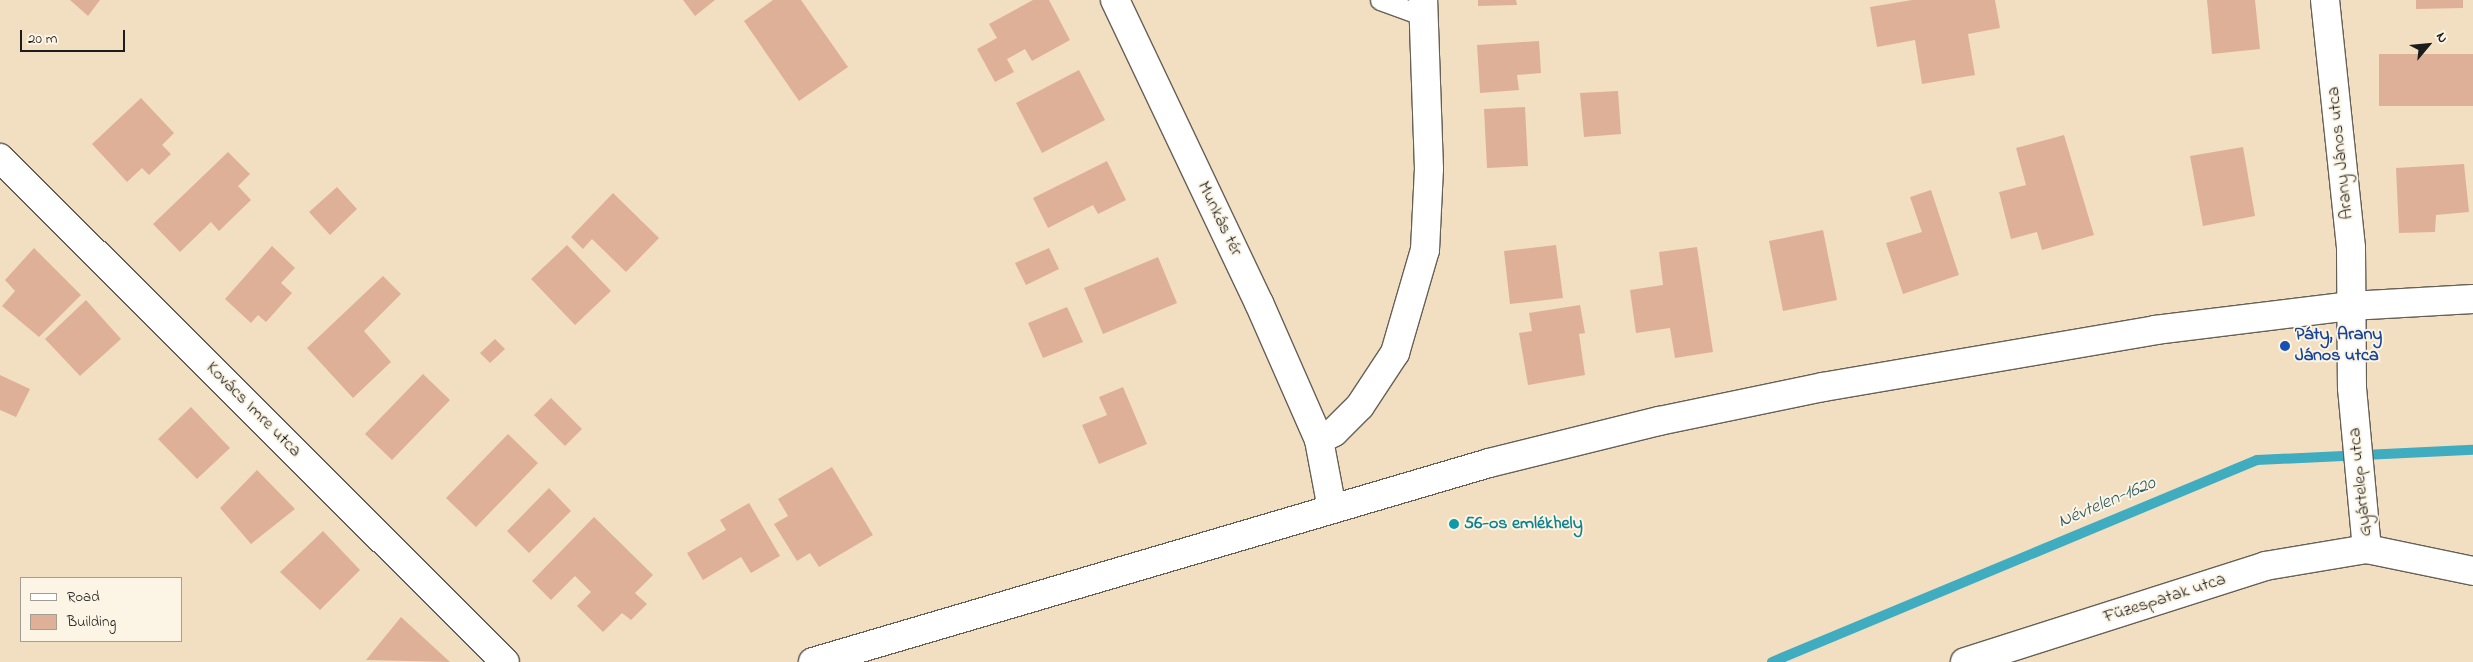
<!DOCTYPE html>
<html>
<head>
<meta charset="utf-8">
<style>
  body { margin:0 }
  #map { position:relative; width:2473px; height:662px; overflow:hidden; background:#f2dfc1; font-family:"Indie Flower",sans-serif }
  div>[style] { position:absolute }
  .stream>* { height:10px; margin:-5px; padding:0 5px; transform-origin:5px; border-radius:5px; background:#40acbf }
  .building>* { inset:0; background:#dfb098 }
  .roads { filter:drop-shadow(1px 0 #676056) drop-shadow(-1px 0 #676056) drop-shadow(0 1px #676056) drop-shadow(0 -1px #676056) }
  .service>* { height:19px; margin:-9.5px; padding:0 9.5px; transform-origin:9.5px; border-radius:9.5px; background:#fff }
  .minor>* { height:28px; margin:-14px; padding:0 14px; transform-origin:14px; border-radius:14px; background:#fff }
  .tertiary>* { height:28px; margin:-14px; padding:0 14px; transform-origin:14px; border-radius:14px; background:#fff }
  .dots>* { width:14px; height:14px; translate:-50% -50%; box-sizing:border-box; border:2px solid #fcf5e5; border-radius:50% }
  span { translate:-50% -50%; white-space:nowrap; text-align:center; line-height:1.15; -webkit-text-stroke:4px #fcf5e5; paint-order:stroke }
  .street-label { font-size:18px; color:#1c1c1c }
  .transit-label { font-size:18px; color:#164399; font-weight:700 }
  .left { translate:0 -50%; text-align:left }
  .culture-label { font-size:18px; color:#0d838f; font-weight:700 }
  .water-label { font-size:19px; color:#2c5d65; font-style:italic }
  .legend { position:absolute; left:20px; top:577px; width:162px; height:65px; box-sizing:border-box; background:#fcf5e5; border:1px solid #a29e95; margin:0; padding:6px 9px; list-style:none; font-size:15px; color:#1c1c1c }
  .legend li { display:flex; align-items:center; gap:10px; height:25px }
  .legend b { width:25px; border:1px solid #a29e95 }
  .north { position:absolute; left:2403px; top:20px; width:50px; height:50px; -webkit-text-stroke:4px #fcf5e5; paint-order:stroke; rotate:62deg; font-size:14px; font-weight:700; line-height:20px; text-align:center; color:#1c1c1c }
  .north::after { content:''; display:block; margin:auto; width:18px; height:22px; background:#1c1c1c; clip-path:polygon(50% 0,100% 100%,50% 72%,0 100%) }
  .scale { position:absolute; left:20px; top:30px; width:105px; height:22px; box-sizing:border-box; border:2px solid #1c1c1c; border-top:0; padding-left:6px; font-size:15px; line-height:18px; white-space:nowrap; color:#1c1c1c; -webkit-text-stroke:4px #fcf5e5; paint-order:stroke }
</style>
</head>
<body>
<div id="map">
  <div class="stream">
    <i style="left:1772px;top:662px;width:525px;rotate:-22.61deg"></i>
    <i style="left:2257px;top:460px;width:216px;rotate:-2.7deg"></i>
  </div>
  <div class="building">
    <i style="clip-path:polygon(70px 0,100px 0,88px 16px)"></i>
    <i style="clip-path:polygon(683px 0,715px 0,695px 16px)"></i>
    <i style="clip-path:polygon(773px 0,801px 0,848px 67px,799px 101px,744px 21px)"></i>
    <i style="clip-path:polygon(1033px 0,1049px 0,1070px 40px,1032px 61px,1025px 49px,1007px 59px,1014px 72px,995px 82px,977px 49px,997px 38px,989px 24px)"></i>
    <i style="clip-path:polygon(1478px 0,1516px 0,1517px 5px,1478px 6px)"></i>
    <i style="clip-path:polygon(1912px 0,1995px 0,2000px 28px,1968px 34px,1975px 75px,1922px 84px,1915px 40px,1877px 47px,1870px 7px)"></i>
    <i style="clip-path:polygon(2207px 0,2255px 0,2260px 49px,2212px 54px)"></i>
    <i style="clip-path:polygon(2416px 0,2463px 0,2463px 8px,2416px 9px)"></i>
    <i style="clip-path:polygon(1539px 41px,1541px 73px,1517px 75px,1519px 90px,1480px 93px,1477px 45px)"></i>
    <i style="clip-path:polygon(2379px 54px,2473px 54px,2473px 106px,2379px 106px)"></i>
    <i style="clip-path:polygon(1079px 70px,1105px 120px,1042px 153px,1016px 103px)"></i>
    <i style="clip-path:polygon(1618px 91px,1621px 134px,1584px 137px,1580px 93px)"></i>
    <i style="clip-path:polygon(141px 98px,174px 133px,162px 145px,171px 154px,149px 175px,142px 168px,127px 182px,92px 144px)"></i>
    <i style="clip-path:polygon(1525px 107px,1528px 166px,1487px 168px,1484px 109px)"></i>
    <i style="clip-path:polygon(2064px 135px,2094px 235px,2042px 250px,2037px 232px,2011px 239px,1999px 192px,2026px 185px,2016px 148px)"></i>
    <i style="clip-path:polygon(2243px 147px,2255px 216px,2203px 226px,2190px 156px)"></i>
    <i style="clip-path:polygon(228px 152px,250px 174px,238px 186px,251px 200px,219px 231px,211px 222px,180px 252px,153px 224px)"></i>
    <i style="clip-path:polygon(1107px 161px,1126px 200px,1098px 214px,1093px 205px,1048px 228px,1033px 198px)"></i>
    <i style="clip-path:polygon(2464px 164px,2469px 212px,2436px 215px,2435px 232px,2399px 233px,2396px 168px)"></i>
    <i style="clip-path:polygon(337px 187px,357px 209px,330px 235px,309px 212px)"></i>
    <i style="clip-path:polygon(1931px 190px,1959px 275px,1903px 294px,1886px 243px,1922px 232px,1910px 197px)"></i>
    <i style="clip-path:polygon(613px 193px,659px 238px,626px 272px,592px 239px,583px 249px,571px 237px)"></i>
    <i style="clip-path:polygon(1823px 230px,1837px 300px,1783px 311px,1769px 241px)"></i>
    <i style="clip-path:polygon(567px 245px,611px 291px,575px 325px,531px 279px)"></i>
    <i style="clip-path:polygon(1556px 245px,1563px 298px,1510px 304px,1504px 251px)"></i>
    <i style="clip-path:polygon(272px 246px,295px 268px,281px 283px,292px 293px,266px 322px,258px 315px,251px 323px,225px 299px)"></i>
    <i style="clip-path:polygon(1697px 247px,1713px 352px,1675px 358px,1670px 328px,1636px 333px,1630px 290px,1663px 285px,1659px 252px)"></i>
    <i style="clip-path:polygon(34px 248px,81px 295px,39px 337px,2px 306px,15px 291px,5px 280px)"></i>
    <i style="clip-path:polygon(1049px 248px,1059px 269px,1026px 285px,1015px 263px)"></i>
    <i style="clip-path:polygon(1158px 257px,1177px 303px,1103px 334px,1084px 288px)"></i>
    <i style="clip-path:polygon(383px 276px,401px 294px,364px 331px,391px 362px,353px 398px,307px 348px)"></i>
    <i style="clip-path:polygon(86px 300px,121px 339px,80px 376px,45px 339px)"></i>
    <i style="clip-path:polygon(1580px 305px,1585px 333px,1579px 334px,1585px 375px,1528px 385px,1519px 333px,1532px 331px,1529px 313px)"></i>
    <i style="clip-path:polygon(1067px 307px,1083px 342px,1043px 358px,1028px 323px)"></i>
    <i style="clip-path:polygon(495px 339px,505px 349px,490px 363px,480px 353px)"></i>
    <i style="clip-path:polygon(423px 374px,450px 400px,392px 460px,365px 434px)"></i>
    <i style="clip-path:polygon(0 375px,30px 389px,16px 417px,0 410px)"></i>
    <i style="clip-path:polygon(1123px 387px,1147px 444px,1099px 464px,1082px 425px,1107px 415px,1099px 397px)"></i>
    <i style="clip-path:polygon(551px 398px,582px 429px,565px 446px,534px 415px)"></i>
    <i style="clip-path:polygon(191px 407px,230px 448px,197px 479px,158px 439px)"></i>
    <i style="clip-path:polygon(508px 434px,538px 463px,476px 527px,446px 498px)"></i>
    <i style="clip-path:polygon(832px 467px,873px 535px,819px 567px,810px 553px,797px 561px,774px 524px,788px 516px,778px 499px)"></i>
    <i style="clip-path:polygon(257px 470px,295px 509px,251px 544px,220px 508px)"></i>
    <i style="clip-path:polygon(549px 488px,571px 511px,529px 553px,507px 531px)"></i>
    <i style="clip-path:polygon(749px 503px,780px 556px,751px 573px,741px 557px,703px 580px,687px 553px,726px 530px,720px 520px)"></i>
    <i style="clip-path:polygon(594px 517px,653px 575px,635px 593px,647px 604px,631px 620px,622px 613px,603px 632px,577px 606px,591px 592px,575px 576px,551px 600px,532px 581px)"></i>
    <i style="clip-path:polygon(323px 531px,360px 570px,320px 610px,280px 572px)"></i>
    <i style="clip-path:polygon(401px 617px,450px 662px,366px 660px)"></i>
  </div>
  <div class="roads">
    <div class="service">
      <i style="left:1380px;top:0;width:47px;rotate:20deg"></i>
    </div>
    <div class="minor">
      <i style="left:1115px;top:0;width:335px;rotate:64.6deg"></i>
      <i style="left:1259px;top:303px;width:150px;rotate:66.3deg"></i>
      <i style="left:1319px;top:440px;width:70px;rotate:79.3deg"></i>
      <i style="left:2325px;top:0;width:249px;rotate:84deg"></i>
      <i style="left:2351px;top:248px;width:140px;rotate:89.6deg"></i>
      <i style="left:2352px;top:388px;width:162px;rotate:84.7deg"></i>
      <i style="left:0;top:158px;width:713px;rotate:44.94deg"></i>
      <i style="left:1319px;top:440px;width:17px;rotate:-28deg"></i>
      <i style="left:1334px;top:432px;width:37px;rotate:-45deg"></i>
      <i style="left:1360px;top:406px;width:64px;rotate:-56.6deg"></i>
      <i style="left:1395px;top:353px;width:107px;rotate:-73.8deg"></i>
      <i style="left:1425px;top:250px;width:81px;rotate:-87.2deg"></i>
      <i style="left:1429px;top:169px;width:169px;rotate:-92deg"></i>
      <i style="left:1965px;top:662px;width:315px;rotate:-17.7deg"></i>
      <i style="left:2265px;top:566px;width:103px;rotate:-9.5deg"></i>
      <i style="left:2367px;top:549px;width:108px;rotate:11.7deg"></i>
    </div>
    <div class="tertiary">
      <i style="left:813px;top:662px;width:705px;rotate:-16.4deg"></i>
      <i style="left:1489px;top:463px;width:175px;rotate:-13.9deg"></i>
      <i style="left:1659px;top:421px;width:167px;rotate:-11.7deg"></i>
      <i style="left:1823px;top:387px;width:337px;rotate:-9.7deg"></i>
      <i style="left:2155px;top:330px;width:196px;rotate:-7deg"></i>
      <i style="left:2350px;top:306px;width:123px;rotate:-3.3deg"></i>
    </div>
  </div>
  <div class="dots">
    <i style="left:2285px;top:346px;background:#1a4fb4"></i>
    <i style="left:1454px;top:524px;background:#0f9aa8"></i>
  </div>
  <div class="street-label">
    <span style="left:2341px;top:153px;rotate:-96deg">Arany János utca</span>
    <span style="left:1219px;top:219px;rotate:64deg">Munkás tér</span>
    <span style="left:253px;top:410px;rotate:45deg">Kovács Imre utca</span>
    <span style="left:2361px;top:482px;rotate:-96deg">Gyártelep utca</span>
    <span style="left:2165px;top:599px;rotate:-18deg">Füzespatak utca</span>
  </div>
  <div class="transit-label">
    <span class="left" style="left:2295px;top:346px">Páty, Arany<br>János utca</span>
  </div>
  <div class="culture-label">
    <span class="left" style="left:1464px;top:524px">56-os emlékhely</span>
  </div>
  <div class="water-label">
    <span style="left:2107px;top:503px;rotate:-23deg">Névtelen-1620</span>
  </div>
  <ul class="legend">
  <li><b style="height:6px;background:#fff"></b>Road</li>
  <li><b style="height:14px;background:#dfb098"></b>Building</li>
  </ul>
  <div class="north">N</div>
  <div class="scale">20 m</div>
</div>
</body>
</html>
